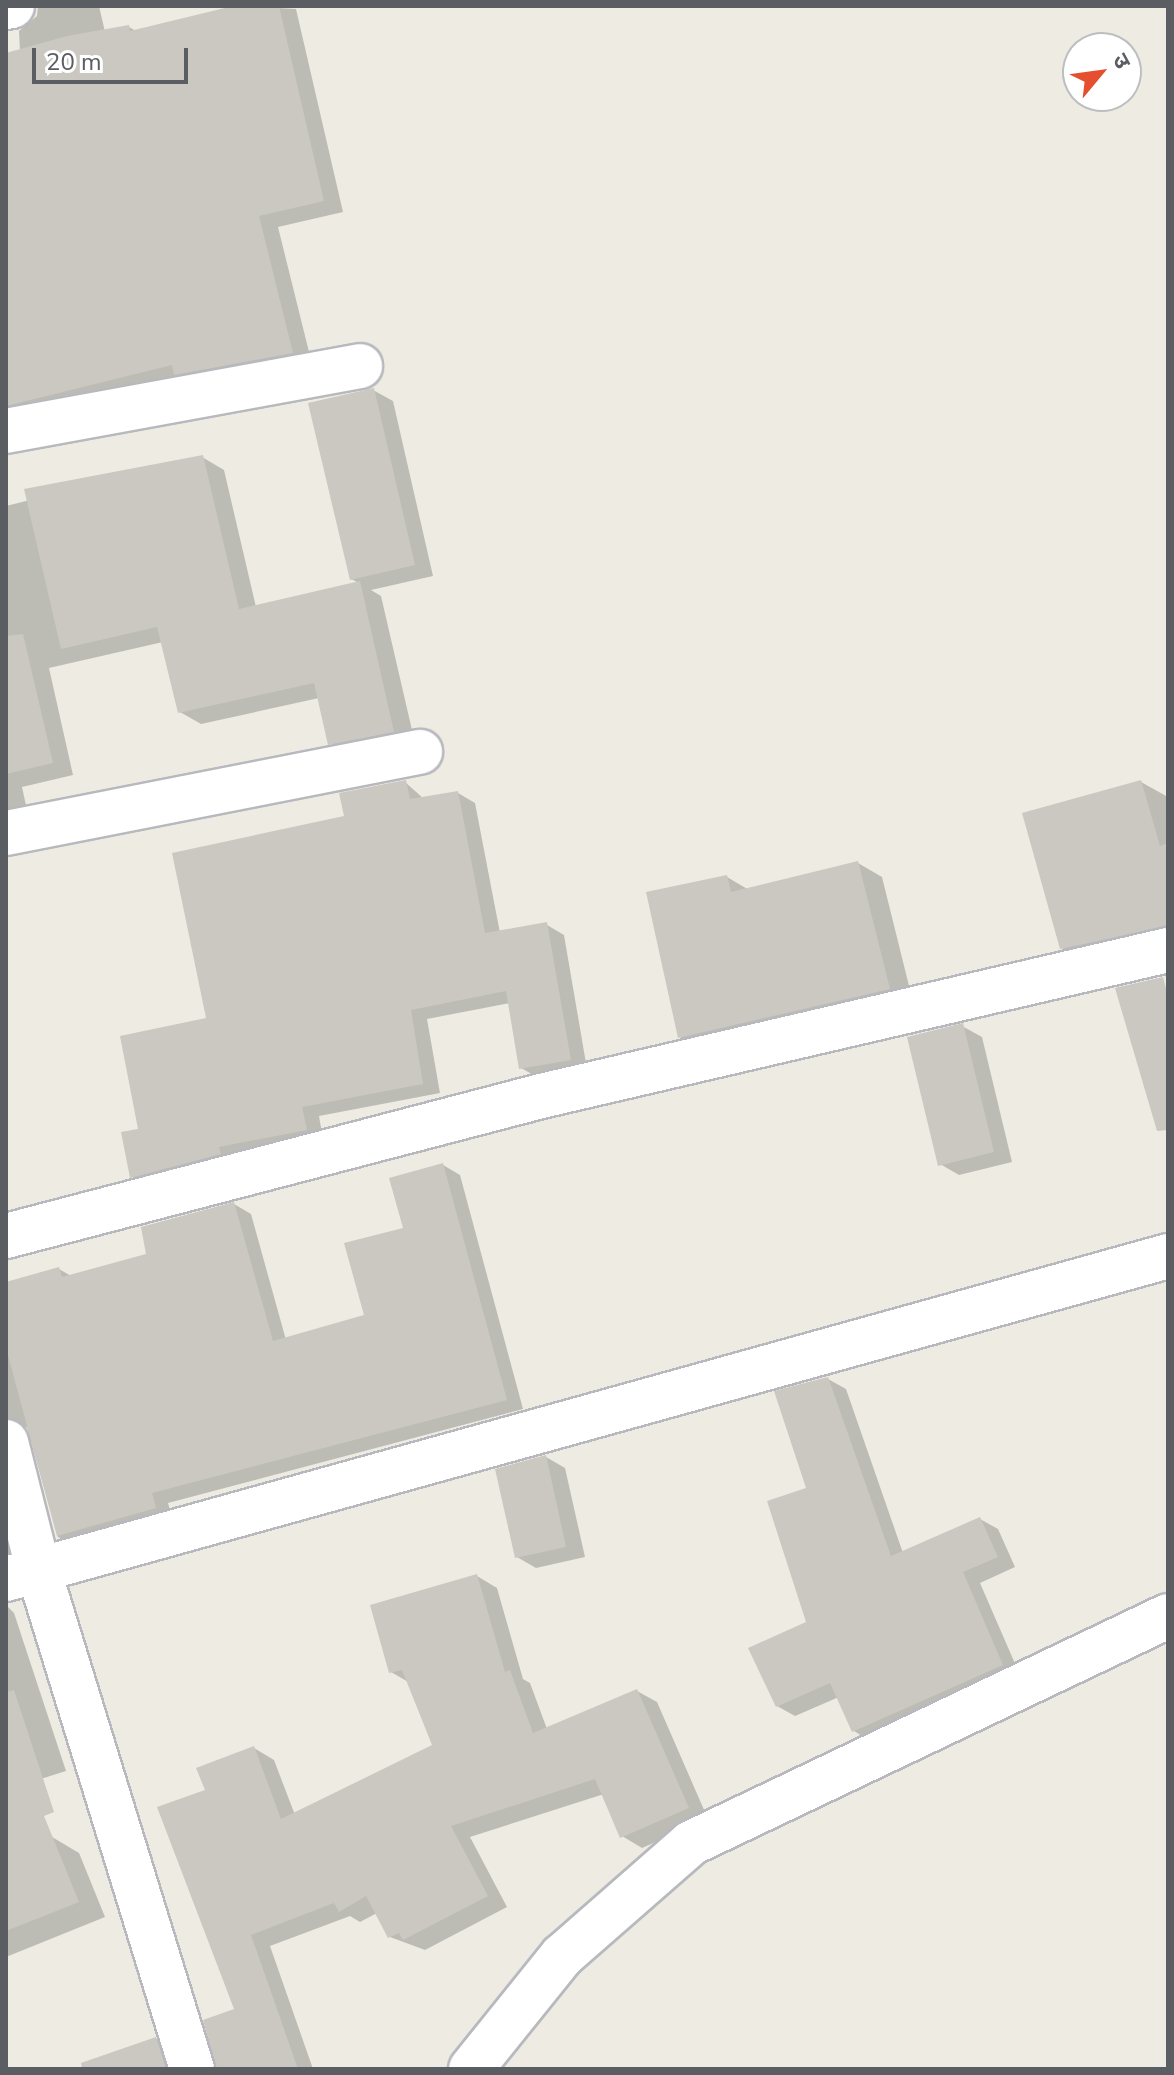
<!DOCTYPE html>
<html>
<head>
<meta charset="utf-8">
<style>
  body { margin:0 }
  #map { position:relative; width:1174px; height:2075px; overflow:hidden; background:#edebe2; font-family:"Nunito Sans","Noto Sans Devanagari",sans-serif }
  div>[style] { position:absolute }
  .shadow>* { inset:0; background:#0003 }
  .building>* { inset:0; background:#cac8c1 }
  .roads { filter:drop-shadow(2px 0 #b7b9be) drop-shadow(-2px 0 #b7b9be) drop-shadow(0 2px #b7b9be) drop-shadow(0 -2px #b7b9be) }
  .minor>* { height:44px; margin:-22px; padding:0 22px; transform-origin:22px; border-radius:22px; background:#fff }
  .tertiary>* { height:44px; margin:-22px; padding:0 22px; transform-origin:22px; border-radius:22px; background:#fff }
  span { translate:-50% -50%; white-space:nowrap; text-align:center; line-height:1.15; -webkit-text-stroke:6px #fff; paint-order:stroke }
  .frame { position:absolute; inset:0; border:8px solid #5a5d62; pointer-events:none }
  .north { position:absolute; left:1062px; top:32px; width:80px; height:80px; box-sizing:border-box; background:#fff; border:2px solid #bdbec0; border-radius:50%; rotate:61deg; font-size:22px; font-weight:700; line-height:32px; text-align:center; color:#5a5d62 }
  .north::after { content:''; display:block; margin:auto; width:28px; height:36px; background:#e54f30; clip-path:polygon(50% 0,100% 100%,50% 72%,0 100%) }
  .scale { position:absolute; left:32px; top:48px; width:156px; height:36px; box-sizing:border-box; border:4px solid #5a5d62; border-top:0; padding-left:10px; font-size:24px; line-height:28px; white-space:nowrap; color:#5a5d62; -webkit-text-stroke:6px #fff; paint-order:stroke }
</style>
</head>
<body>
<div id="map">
  <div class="shadow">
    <i style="clip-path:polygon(38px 6px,99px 6px,105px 32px,129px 27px,136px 31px,241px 6px,296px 9px,343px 212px,278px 227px,312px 364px,6px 422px,6px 55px,20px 52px,19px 31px,37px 16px)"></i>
    <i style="clip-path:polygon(373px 390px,393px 401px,433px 576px,371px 590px,381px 596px,415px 743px,351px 756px,330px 743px,319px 698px,201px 724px,180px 712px,163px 642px,49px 668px,73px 775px,22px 787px,29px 819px,6px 834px,6px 506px,202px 457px,224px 470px,256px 607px,359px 583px,351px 579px)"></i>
    <i style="clip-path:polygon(405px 782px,424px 799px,458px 793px,475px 803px,500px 933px,547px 925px,564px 935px,587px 1069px,539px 1078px,521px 1068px,510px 1003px,427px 1019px,440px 1093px,319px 1116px,323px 1139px,150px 1186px,132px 1176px,141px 1130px,347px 818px)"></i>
    <i style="clip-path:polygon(1141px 782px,1168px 797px,1168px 946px,1090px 964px,1062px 948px)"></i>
    <i style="clip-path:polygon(858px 863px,882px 877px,913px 1002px,704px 1051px,680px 1037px,727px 877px,749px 890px)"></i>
    <i style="clip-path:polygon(962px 1026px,982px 1037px,1012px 1162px,959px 1175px,940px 1164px)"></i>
    <i style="clip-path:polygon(443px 1165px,460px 1175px,523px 1409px,168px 1503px,172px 1517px,75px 1546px,58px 1537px,27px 1427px,6px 1433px,6px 1283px,59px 1269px,71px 1276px,149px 1256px,234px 1204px,251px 1214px,286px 1340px,367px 1317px,405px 1229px)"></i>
    <i style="clip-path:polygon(828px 1379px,846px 1389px,903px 1553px,980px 1519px,998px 1529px,1015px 1567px,980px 1583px,1020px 1675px,872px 1742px,854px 1731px,839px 1697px,795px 1716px,777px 1706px,809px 1623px,809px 1490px)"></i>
    <i style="clip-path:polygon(546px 1457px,565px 1468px,585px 1557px,536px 1568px,517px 1557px)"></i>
    <i style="clip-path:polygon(6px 1490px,24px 1561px,6px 1566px)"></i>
    <i style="clip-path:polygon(477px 1576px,497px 1588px,523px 1679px,530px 1683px,547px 1729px,637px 1691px,657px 1702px,708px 1819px,642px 1848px,622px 1836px,604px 1794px,470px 1837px,507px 1907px,425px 1950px,390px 1937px,377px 1913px,360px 1922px,350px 1916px,270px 1946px,313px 2069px,230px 2069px,237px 2010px,207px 1791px,254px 1748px,274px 1760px,295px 1815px,434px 1746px,410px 1683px,391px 1672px)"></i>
    <i style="clip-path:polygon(6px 1605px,14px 1613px,66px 1771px,6px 1790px)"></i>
    <i style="clip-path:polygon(52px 1837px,79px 1853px,105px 1917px,6px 1957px,6px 1855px)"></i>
    <i style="clip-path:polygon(156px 2039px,175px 2050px,181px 2069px,125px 2069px)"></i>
  </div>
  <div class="building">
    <i style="clip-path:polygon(233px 6px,279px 6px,324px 201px,259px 216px,293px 353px,174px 375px,172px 365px,6px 406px,6px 53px,67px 36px,129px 25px,130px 31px)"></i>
    <i style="clip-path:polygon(374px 388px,415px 565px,350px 580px,308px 403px)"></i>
    <i style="clip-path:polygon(203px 455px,239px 609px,360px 581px,394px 732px,328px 745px,314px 683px,178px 713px,157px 627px,61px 649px,24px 489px)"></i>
    <i style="clip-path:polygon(23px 634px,53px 763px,6px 774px,6px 636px)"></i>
    <i style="clip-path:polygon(406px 780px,410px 799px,458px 791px,485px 933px,547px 922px,571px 1060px,519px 1069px,506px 991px,411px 1010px,423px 1084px,302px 1107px,307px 1130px,219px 1147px,221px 1154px,130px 1178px,121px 1132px,138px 1129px,120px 1036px,206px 1018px,172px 853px,344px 816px,339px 793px)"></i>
    <i style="clip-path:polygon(1141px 780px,1160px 846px,1168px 843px,1168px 926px,1060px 949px,1022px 813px)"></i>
    <i style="clip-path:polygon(858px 861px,890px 989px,678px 1038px,646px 892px,727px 875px,731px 892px)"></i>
    <i style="clip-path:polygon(1163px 977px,1168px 996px,1168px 1130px,1157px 1131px,1115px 988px)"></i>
    <i style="clip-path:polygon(963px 1023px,994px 1152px,938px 1166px,907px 1037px)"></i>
    <i style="clip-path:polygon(443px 1163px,507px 1400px,152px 1493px,156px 1508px,57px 1536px,6px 1348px,6px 1282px,59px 1267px,62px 1277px,146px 1254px,141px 1227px,234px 1202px,273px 1341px,364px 1315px,344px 1243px,403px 1228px,389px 1178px)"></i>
    <i style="clip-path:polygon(828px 1377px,891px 1556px,980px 1517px,998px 1557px,963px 1572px,1003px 1665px,852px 1732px,830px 1683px,776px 1707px,748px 1648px,806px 1622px,767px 1501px,806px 1488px,774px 1391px)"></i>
    <i style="clip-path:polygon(546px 1455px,566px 1547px,515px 1558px,495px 1469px)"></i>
    <i style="clip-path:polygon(477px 1574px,505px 1672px,510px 1670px,533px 1733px,637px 1689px,689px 1808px,620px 1838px,595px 1779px,451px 1826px,488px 1896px,403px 1940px,399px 1933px,388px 1938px,366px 1896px,339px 1912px,334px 1903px,251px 1935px,298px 2069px,216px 2069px,203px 2020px,234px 2009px,157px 1807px,205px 1790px,196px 1768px,254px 1746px,281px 1819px,432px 1745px,402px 1670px,389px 1673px,370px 1605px)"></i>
    <i style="clip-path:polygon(14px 1690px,54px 1812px,44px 1816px,79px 1902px,6px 1931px,6px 1692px)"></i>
    <i style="clip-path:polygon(156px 2037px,166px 2069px,82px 2069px,81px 2063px)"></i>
  </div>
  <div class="roads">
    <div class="minor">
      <i style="left:6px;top:431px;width:360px;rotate:-10.4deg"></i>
      <i style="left:6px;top:833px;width:422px;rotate:-11.1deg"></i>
      <i style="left:6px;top:1236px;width:553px;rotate:-14.66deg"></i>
      <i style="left:541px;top:1096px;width:644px;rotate:-13.11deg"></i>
      <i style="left:6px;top:1442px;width:134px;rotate:75.8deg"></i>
      <i style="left:39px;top:1572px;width:520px;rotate:72.89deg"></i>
      <i style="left:6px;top:1579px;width:1206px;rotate:-15.53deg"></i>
      <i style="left:471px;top:2069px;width:145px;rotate:-51.2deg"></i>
      <i style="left:562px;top:1956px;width:171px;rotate:-41.2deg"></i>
      <i style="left:691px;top:1843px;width:528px;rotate:-25.45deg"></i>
    </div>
    <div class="tertiary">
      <i style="left:6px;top:7px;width:6px;rotate:-9deg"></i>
    </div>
  </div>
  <div class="frame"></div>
  <div class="north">उ</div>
  <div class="scale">20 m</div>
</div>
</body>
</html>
